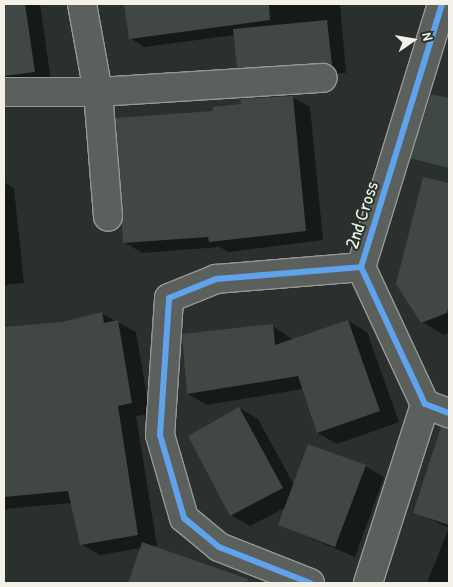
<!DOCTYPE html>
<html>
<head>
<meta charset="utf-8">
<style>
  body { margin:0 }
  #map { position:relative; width:453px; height:587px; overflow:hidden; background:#29302d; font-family:"Patrick Hand",sans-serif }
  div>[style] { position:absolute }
  .green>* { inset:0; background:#3e4742 }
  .shadow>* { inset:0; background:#0007 }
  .building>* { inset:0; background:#414744 }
  .roads { filter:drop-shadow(1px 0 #969996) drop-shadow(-1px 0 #969996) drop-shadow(0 1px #969996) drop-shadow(0 -1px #969996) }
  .minor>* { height:28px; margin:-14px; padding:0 14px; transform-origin:14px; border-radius:14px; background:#5c605c }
  .cycleway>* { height:6px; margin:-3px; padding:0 3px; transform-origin:3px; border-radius:3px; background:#60a3ed }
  span { translate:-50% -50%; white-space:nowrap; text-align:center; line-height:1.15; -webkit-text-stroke:4px #26332d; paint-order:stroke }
  .street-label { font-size:19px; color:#f4f1e8 }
  .frame { position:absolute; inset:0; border:5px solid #f4f1e8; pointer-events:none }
  .north { position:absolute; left:388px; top:15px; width:50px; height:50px; -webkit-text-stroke:4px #26332d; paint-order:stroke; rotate:77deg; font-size:14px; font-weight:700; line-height:20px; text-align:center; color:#f4f1e8 }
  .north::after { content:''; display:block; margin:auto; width:18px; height:22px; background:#f4f1e8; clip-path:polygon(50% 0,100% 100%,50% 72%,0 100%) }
</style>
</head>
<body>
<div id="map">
  <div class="green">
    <i style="clip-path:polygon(431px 94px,449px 98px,449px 168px,409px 158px)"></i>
  </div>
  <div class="shadow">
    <i style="clip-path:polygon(4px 4px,40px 4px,51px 81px,4px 80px)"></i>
    <i style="clip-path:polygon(125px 4px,340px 4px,346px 73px,253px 75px,238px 67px,235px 35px,144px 47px,130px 38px)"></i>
    <i style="clip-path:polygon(292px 97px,310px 107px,323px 240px,228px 252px,220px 247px,142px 253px,124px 242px,214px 112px)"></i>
    <i style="clip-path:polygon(424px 178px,449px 184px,449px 333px,444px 335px,422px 322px)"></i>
    <i style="clip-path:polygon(4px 182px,14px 188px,24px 283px,4px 285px)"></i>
    <i style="clip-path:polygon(101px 313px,136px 332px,150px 414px,136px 416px,157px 546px,151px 547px,245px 583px,129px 583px,141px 548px,100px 555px,81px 544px,72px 503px,4px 509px,4px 328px,62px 323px)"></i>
    <i style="clip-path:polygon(348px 321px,367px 332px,399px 422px,337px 444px,318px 433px,303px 389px,207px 405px,188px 394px,273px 326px,293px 340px)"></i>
    <i style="clip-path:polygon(239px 408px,258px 419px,294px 485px,365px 466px,384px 477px,355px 557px,280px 525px,286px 507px,250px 526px,231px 515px)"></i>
    <i style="clip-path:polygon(435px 448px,449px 452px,449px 583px,427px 583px,449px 528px,415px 512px)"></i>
  </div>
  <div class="building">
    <i style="clip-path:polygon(4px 4px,25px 4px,35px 72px,4px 76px)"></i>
    <i style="clip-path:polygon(124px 4px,269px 4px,270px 20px,129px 39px)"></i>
    <i style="clip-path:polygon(327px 20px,332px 65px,237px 68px,233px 29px)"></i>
    <i style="clip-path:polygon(293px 96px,306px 231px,209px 242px,208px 237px,123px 243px,116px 118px,213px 111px,213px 107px,241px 104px,240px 99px)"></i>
    <i style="clip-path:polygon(423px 177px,449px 183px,449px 304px,447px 313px,421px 323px,396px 284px)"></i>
    <i style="clip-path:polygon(102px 312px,104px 323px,118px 320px,132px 403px,118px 406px,138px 535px,80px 545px,68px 491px,4px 497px,4px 327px,62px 322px)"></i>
    <i style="clip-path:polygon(348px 320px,380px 411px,317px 433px,298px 376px,187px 394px,182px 334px,273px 324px,275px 345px)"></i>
    <i style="clip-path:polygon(239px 407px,283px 488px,230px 516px,188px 436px)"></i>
    <i style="clip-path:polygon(441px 427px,449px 428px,449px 525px,413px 513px)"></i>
    <i style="clip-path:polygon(308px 444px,366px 465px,335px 547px,278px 525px)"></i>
    <i style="clip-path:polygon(142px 542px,248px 579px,247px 583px,128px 583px)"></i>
  </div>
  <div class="roads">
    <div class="minor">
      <i style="left:82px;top:4px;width:89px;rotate:79.7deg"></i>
      <i style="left:98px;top:92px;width:125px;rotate:85.4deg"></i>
      <i style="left:442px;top:4px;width:275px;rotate:107.1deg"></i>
      <i style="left:361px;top:267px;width:151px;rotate:65deg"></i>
      <i style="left:425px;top:404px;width:26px;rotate:21deg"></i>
      <i style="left:4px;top:92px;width:94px"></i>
      <i style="left:98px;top:92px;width:225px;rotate:-3.6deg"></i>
      <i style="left:310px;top:583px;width:98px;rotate:-158.4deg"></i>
      <i style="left:219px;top:547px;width:45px;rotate:-140.4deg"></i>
      <i style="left:184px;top:518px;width:86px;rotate:-106.1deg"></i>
      <i style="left:160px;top:435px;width:137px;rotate:-86.2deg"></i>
      <i style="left:169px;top:298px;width:51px;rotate:-22deg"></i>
      <i style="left:216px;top:279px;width:145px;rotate:-4.7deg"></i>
      <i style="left:368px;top:583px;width:188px;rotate:-72.3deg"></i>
    </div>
  </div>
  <div class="cycleway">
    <i style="left:442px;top:4px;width:275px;rotate:107.1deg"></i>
    <i style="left:361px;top:267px;width:151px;rotate:65deg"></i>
    <i style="left:425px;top:404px;width:26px;rotate:21deg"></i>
    <i style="left:310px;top:583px;width:98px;rotate:-158.4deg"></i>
    <i style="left:219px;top:547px;width:45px;rotate:-140.4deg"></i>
    <i style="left:184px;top:518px;width:86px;rotate:-106.1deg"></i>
    <i style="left:160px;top:435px;width:137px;rotate:-86.2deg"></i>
    <i style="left:169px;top:298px;width:51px;rotate:-22deg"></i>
    <i style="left:216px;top:279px;width:145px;rotate:-4.7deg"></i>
  </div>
  <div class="street-label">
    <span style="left:362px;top:215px;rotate:-72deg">2nd Cross</span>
  </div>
  <div class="frame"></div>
  <div class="north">N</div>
</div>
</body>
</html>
